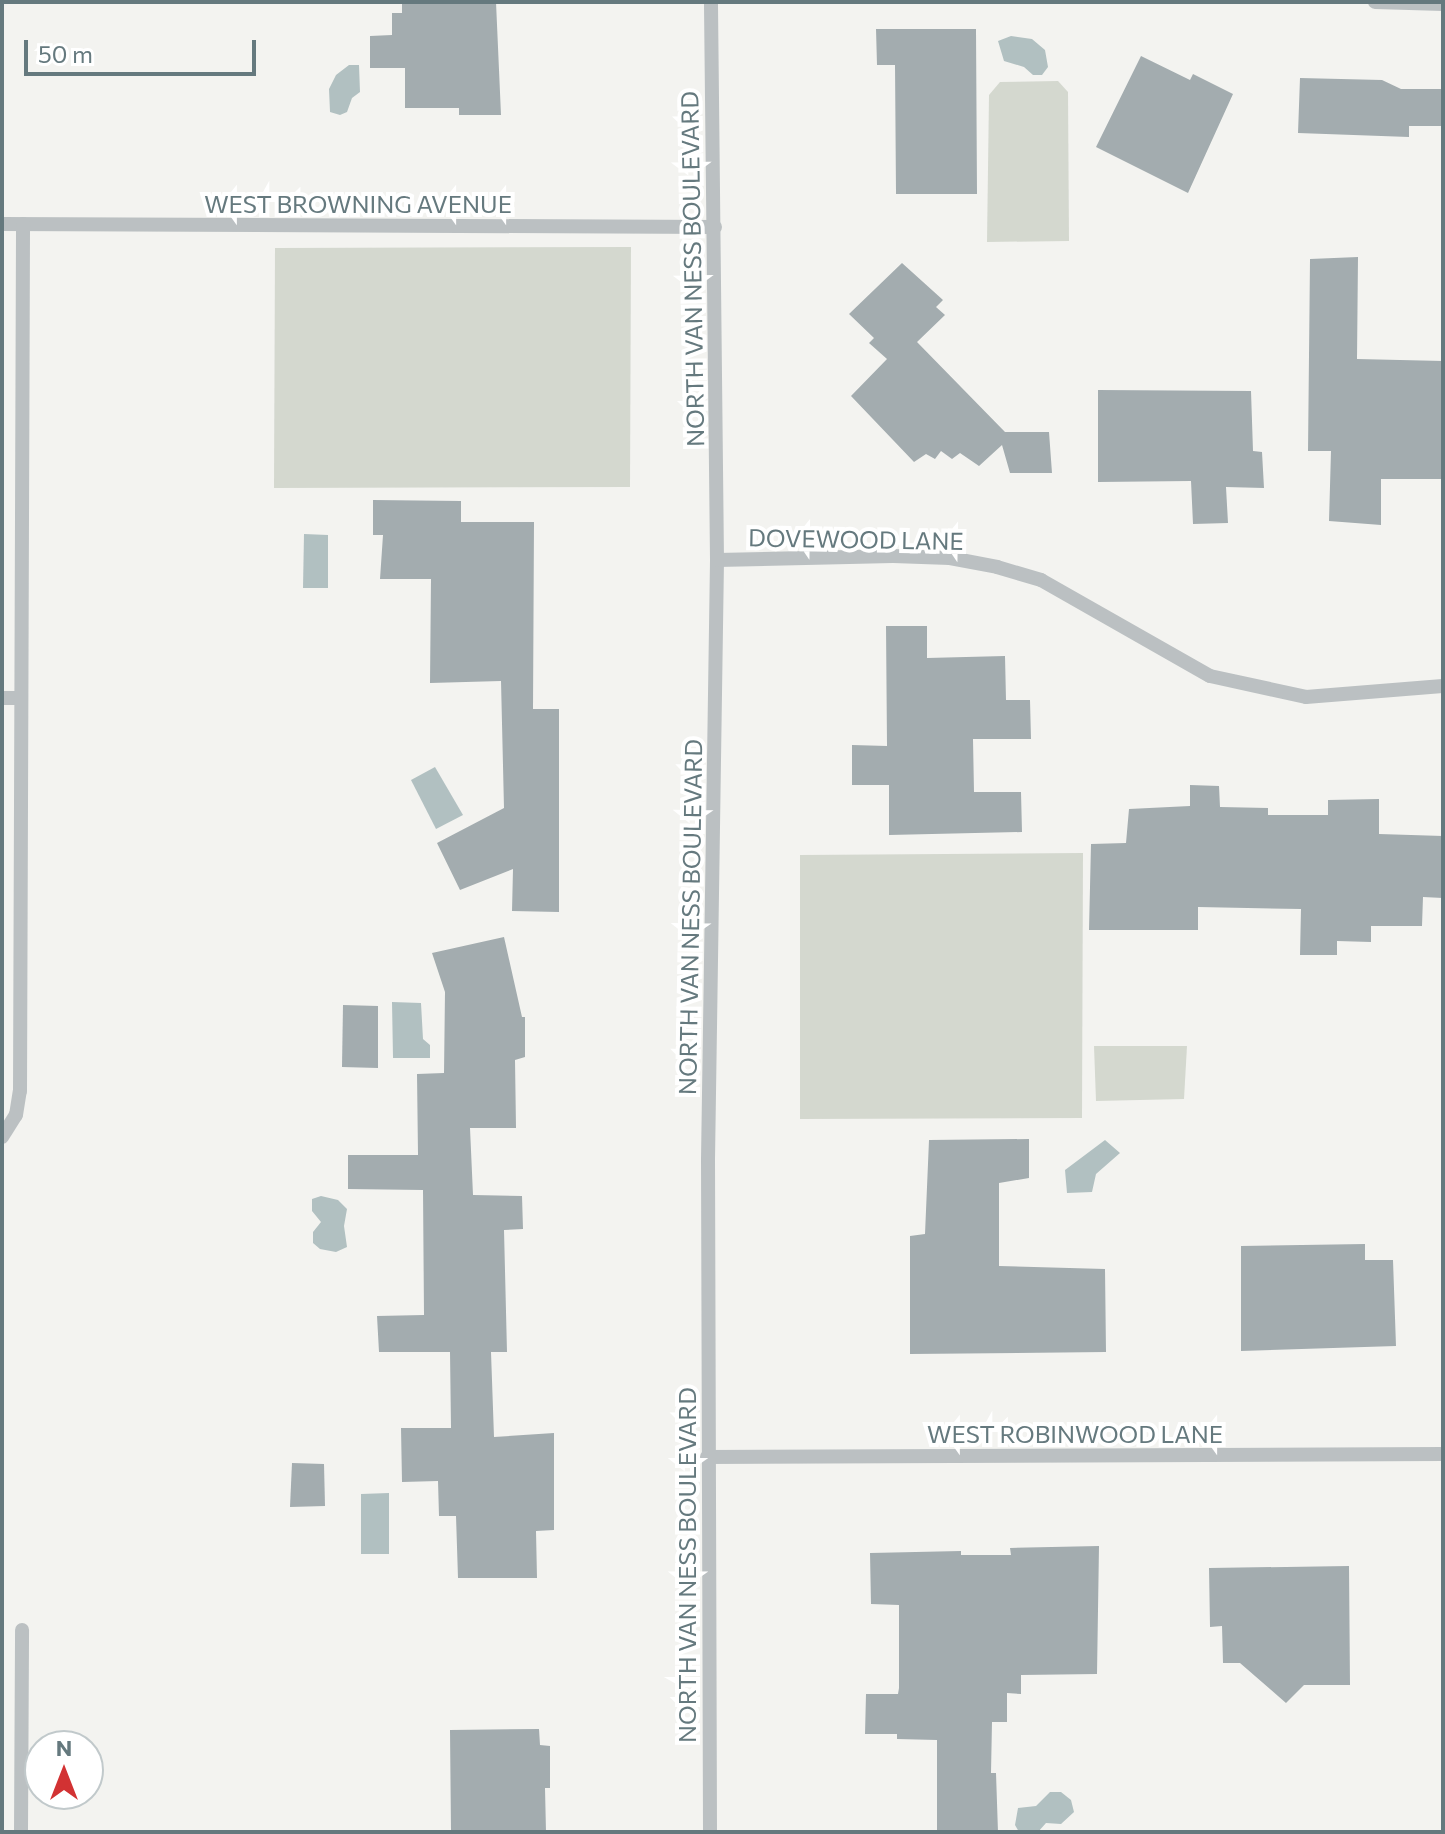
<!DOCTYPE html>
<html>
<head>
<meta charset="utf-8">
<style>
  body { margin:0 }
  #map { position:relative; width:1445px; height:1834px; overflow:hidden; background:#f3f3f0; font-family:Commissioner,sans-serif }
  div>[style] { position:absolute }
  .green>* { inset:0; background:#d4d8cf }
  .water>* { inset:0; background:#b1c0c1 }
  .building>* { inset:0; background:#a3acaf }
  .minor>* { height:14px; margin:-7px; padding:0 7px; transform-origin:7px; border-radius:7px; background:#bbc0c2 }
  span { translate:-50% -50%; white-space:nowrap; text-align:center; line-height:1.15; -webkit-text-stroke:8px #fff; paint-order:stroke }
  .street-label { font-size:24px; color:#65797e }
  .frame { position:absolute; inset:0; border:4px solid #65797e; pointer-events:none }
  .north { position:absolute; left:24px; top:1730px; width:80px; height:80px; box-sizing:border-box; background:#fff; border:2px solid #c1c9cb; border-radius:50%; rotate:0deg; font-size:22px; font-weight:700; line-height:32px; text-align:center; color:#65797e }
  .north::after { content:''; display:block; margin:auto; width:28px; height:36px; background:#d23233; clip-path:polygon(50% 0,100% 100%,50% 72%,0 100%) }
  .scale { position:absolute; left:24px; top:40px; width:232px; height:36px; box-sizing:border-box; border:4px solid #65797e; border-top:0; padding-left:10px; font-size:24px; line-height:28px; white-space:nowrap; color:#65797e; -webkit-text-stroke:6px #fff; paint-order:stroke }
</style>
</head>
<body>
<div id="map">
  <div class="green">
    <i style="clip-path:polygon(1058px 81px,1068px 92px,1069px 241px,987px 242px,989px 95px,1000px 82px)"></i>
    <i style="clip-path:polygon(631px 247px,630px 487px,274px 488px,275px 248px)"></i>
    <i style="clip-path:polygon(1083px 853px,1082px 1118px,800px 1119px,800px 855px)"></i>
    <i style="clip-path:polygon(1094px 1046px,1187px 1046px,1184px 1099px,1096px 1101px)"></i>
  </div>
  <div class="water">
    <i style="clip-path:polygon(1011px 36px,1032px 39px,1045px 50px,1048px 67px,1042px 75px,1033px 75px,1024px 67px,1004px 61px,998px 41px)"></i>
    <i style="clip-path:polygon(349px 65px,359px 65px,360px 92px,352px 98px,347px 112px,340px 115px,330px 112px,329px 89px,336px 75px)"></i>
    <i style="clip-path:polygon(304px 534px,328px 535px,328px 588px,303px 588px)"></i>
    <i style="clip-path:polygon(435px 767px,463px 815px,436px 829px,411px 780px)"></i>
    <i style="clip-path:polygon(392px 1002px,421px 1003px,423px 1039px,430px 1045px,430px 1058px,393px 1058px)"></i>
    <i style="clip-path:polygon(1105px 1140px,1120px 1153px,1096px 1174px,1092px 1192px,1067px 1193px,1065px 1170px)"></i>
    <i style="clip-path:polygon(321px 1196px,338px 1200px,347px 1209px,344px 1226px,347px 1247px,336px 1252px,320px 1249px,313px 1243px,313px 1232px,321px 1222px,312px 1211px,312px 1199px)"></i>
    <i style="clip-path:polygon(389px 1493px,389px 1554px,361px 1554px,361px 1494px)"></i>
    <i style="clip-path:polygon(1050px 1792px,1061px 1792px,1071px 1800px,1074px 1812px,1061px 1824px,1046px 1823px,1038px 1832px,1019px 1832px,1015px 1825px,1018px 1808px,1036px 1806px)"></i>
  </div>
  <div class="building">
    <i style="clip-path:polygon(402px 2px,496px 2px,501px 115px,459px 115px,459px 108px,405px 108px,405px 68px,370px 68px,370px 36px,392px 35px,392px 13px,402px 13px)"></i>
    <i style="clip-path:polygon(876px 29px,976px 29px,977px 194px,896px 194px,895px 65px,877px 65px)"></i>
    <i style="clip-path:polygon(1141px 56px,1190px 80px,1193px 74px,1233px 94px,1188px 193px,1096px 147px)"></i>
    <i style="clip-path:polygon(1300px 78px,1382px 80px,1401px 89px,1443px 89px,1443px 126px,1409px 126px,1409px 137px,1298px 133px)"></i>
    <i style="clip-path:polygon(1358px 257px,1357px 359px,1443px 361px,1443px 479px,1381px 479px,1381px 525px,1329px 521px,1331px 451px,1308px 451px,1310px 259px)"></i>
    <i style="clip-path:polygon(902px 263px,943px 300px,936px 307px,945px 315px,917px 342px,1005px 432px,1049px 432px,1052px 473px,1010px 473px,1002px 445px,979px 466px,960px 453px,952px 459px,941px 451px,935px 459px,926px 454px,914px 462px,851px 396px,887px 359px,869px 343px,874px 338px,849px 314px)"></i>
    <i style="clip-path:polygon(1098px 390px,1251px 391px,1253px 451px,1262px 452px,1264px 488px,1226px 487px,1228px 523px,1193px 524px,1191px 481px,1098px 482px)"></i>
    <i style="clip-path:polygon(373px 500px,461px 501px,461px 522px,534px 522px,533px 709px,559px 709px,559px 912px,512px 911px,513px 869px,460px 890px,437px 843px,504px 808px,501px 681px,430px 683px,431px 579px,380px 579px,383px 535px,373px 535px)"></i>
    <i style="clip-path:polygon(886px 626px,927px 626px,927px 658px,1005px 656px,1006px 700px,1030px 700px,1031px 739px,973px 739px,974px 792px,1021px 792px,1022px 832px,889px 835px,889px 785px,852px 785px,852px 745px,887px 746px)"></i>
    <i style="clip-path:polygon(1190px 785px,1219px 786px,1220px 807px,1268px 808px,1268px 815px,1328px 815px,1328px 800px,1379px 799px,1379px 834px,1443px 836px,1443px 898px,1423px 897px,1422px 926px,1371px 926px,1371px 942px,1337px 941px,1337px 955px,1300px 955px,1301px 909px,1198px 907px,1198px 930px,1089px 930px,1091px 844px,1126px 843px,1129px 809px,1190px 806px)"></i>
    <i style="clip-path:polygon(504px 937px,522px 1017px,525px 1017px,525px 1057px,515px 1060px,516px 1128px,470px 1128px,473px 1195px,522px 1196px,523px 1229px,504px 1230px,507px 1352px,491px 1352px,494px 1437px,554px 1433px,554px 1530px,536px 1531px,537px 1578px,458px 1578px,456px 1516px,439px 1516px,438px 1481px,402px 1482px,401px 1428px,451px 1428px,450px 1352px,379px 1352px,377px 1316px,424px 1315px,423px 1190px,348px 1189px,348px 1155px,418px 1155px,417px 1074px,444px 1073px,445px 992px,432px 953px)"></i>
    <i style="clip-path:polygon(343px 1005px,378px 1006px,378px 1068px,342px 1067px)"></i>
    <i style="clip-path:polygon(1029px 1139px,1029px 1178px,999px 1183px,999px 1266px,1105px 1269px,1106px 1352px,910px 1354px,910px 1236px,925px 1234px,929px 1140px)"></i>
    <i style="clip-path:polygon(1365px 1244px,1365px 1260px,1393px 1260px,1396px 1346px,1241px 1351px,1241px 1246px)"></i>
    <i style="clip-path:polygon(292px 1463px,324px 1464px,325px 1506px,290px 1507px)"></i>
    <i style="clip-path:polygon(1099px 1546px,1097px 1674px,1021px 1675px,1021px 1694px,1007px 1693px,1007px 1722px,992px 1722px,991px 1773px,996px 1773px,998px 1832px,937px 1832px,937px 1740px,897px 1739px,897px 1734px,865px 1734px,866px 1694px,898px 1694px,899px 1688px,899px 1605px,871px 1604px,870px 1553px,961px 1551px,961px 1555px,1011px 1555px,1010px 1548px)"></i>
    <i style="clip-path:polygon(1349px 1566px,1350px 1685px,1304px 1685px,1286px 1703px,1240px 1663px,1223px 1663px,1222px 1626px,1210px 1627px,1209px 1568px)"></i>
    <i style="clip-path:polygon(539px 1729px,540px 1745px,550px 1746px,550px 1788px,545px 1788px,546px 1832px,451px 1832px,450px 1730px)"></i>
  </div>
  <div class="minor">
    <i style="left:1375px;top:2px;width:68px;rotate:1.7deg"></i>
    <i style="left:2px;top:224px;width:713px;rotate:0.24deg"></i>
    <i style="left:717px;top:560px;width:176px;rotate:-1.3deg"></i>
    <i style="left:893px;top:556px;width:57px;rotate:2deg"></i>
    <i style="left:950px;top:558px;width:48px;rotate:10.8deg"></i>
    <i style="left:997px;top:567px;width:46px;rotate:16.5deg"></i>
    <i style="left:1041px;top:580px;width:194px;rotate:29.6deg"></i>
    <i style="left:1210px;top:676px;width:98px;rotate:12.3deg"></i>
    <i style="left:1306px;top:697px;width:137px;rotate:-4.6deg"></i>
    <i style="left:2px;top:698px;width:18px"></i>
    <i style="left:2px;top:1137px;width:26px;rotate:-58deg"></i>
    <i style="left:16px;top:1115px;width:24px;rotate:-81deg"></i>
    <i style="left:20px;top:1091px;width:867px;rotate:-89.8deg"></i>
    <i style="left:707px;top:1457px;width:736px;rotate:-0.23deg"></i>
    <i style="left:21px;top:1832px;width:202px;rotate:-89.7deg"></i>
    <i style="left:710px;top:1832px;width:672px;rotate:-90.17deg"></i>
    <i style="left:708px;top:1160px;width:600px;rotate:-89.14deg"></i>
    <i style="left:717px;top:560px;width:558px;rotate:-90.62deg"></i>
  </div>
  <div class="street-label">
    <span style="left:358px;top:204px">WEST BROWNING AVENUE</span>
    <span style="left:692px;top:269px;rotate:-91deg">NORTH VAN NESS BOULEVARD</span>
    <span style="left:856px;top:539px;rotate:1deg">DOVEWOOD LANE</span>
    <span style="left:690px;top:917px;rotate:-89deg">NORTH VAN NESS BOULEVARD</span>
    <span style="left:1075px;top:1434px">WEST ROBINWOOD LANE</span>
    <span style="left:687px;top:1565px;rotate:-90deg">NORTH VAN NESS BOULEVARD</span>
  </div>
  <div class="frame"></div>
  <div class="north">N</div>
  <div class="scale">50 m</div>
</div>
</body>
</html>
